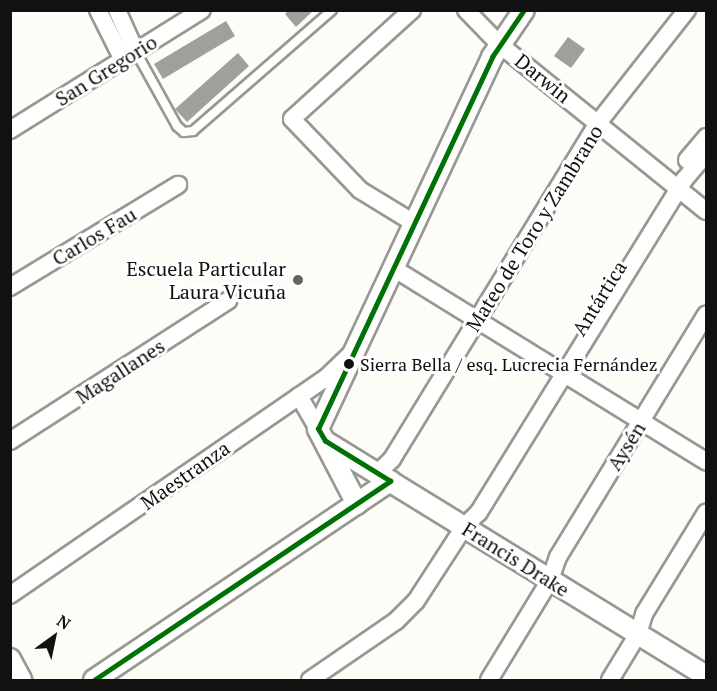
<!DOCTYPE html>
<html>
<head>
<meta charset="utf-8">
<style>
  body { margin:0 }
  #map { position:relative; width:717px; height:691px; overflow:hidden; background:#fdfcf7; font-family:"PT Serif",serif }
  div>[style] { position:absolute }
  .building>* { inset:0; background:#a19f9c }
  .roads { filter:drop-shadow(2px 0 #979795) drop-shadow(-2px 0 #979795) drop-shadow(0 2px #979795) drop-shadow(0 -2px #979795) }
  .service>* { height:8px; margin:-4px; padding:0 4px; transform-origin:4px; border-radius:4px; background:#fffffe }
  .minor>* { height:16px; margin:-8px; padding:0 8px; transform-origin:8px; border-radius:8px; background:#fffffe }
  .tertiary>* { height:20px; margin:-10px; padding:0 10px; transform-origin:10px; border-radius:10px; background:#fffffe }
  .bus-1>* { height:4.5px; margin:-2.25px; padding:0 2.25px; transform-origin:2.25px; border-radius:2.25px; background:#007106 }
  .dots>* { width:16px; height:16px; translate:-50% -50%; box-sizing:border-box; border:3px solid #fff; border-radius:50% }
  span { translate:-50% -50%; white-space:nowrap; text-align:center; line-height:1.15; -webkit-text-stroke:6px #fff; paint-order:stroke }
  .bus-label { font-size:18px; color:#111 }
  .left { translate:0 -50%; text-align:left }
  .street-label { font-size:20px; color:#111 }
  .poi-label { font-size:20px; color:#111 }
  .right { translate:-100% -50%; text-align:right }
  .frame { position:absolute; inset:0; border:12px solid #111; pointer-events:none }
  .north { position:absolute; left:24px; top:607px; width:60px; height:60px; -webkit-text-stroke:4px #fff; paint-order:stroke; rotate:33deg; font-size:16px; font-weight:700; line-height:24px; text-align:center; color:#111 }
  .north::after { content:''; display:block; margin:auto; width:21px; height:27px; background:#111; clip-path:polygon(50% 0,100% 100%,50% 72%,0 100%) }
</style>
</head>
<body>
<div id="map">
  <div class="building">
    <i style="clip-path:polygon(289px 10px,314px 10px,296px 27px,285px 14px)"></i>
    <i style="clip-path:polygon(226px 21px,235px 36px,163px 79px,154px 64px)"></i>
    <i style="clip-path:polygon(568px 37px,585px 49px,571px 68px,554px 56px)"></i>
    <i style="clip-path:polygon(238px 53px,249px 66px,187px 122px,175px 109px)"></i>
  </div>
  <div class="roads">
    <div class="service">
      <i style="left:136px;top:52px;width:85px;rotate:61deg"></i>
      <i style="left:177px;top:126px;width:9px;rotate:41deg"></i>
      <i style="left:184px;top:132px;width:9px;rotate:-6deg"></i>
      <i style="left:193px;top:131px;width:184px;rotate:-41deg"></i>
    </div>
    <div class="minor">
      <i style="left:98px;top:10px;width:56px;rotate:63.4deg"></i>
      <i style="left:117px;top:10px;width:46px;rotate:65.7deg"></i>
      <i style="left:412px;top:10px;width:162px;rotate:137.8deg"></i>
      <i style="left:292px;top:119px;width:98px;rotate:46.2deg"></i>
      <i style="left:360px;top:190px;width:63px;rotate:31.4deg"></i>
      <i style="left:466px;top:10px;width:47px;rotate:45.9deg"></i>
      <i style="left:499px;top:44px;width:266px;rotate:38.9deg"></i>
      <i style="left:10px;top:130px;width:226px;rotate:-32deg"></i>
      <i style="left:687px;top:160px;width:30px;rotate:-50deg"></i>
      <i style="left:393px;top:268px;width:368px;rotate:31.7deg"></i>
      <i style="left:10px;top:287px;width:197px;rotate:-31.3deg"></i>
      <i style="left:299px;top:396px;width:38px;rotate:60deg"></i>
      <i style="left:10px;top:441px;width:260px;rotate:-32.8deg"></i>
      <i style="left:378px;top:473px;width:20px;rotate:-45deg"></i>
      <i style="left:392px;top:459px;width:394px;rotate:-58.5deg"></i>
      <i style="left:598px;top:123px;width:144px;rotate:-51.8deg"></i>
      <i style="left:10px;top:595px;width:385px;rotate:-34.5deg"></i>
      <i style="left:327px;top:377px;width:32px;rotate:-44deg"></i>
      <i style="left:310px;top:680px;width:104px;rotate:-34.5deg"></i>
      <i style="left:396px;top:621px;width:28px;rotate:-45deg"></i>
      <i style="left:416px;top:601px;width:88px;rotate:-57deg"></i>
      <i style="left:464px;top:527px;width:21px;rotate:-45deg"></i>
      <i style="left:479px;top:512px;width:390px;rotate:-58.3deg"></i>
      <i style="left:684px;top:180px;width:34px;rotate:-50deg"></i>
      <i style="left:489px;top:680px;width:117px;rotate:-58.6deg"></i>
      <i style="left:550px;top:580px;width:24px;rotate:-71deg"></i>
      <i style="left:558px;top:557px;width:284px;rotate:-58.6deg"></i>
      <i style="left:610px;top:680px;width:54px;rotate:-58.7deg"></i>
      <i style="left:638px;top:634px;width:21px;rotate:-73deg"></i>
      <i style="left:644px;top:614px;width:119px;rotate:-58.5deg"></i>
    </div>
    <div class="tertiary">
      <i style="left:326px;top:442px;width:446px;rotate:31.6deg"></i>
      <i style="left:357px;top:504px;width:85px;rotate:-117.5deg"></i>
      <i style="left:318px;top:429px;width:411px;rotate:-64.9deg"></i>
      <i style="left:492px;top:57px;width:57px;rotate:-55.8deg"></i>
      <i style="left:10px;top:659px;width:24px;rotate:62deg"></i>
      <i style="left:94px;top:680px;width:357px;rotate:-33.9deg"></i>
    </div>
  </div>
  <div class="bus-1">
    <i style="left:94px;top:680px;width:357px;rotate:-33.9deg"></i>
    <i style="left:390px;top:481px;width:76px;rotate:-148.4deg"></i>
    <i style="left:325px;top:441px;width:14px;rotate:-120deg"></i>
    <i style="left:318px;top:429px;width:411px;rotate:-64.9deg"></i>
    <i style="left:492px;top:57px;width:57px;rotate:-55.8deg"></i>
  </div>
  <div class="dots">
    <i style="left:298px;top:280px;background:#646362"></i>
    <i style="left:349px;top:364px;background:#111"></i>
  </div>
  <div class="bus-label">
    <span class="left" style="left:360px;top:364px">Sierra Bella / esq. Lucrecia Fernández</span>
  </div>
  <div class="street-label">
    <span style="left:106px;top:70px;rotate:-32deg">San Gregorio</span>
    <span style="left:543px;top:78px;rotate:39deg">Darwin</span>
    <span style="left:534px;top:228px;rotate:-58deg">Mateo de Toro y Zambrano</span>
    <span style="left:94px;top:236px;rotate:-31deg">Carlos Fau</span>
    <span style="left:599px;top:298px;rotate:-58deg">Antártica</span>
    <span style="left:120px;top:371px;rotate:-33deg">Magallanes</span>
    <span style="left:626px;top:446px;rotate:-58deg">Aysén</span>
    <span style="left:185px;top:475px;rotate:-35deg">Maestranza</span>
    <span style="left:516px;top:559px;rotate:32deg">Francis Drake</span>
  </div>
  <div class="poi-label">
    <span class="right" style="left:286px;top:280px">Escuela Particular<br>Laura Vicuña</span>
  </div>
  <div class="frame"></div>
  <div class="north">N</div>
</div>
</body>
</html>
